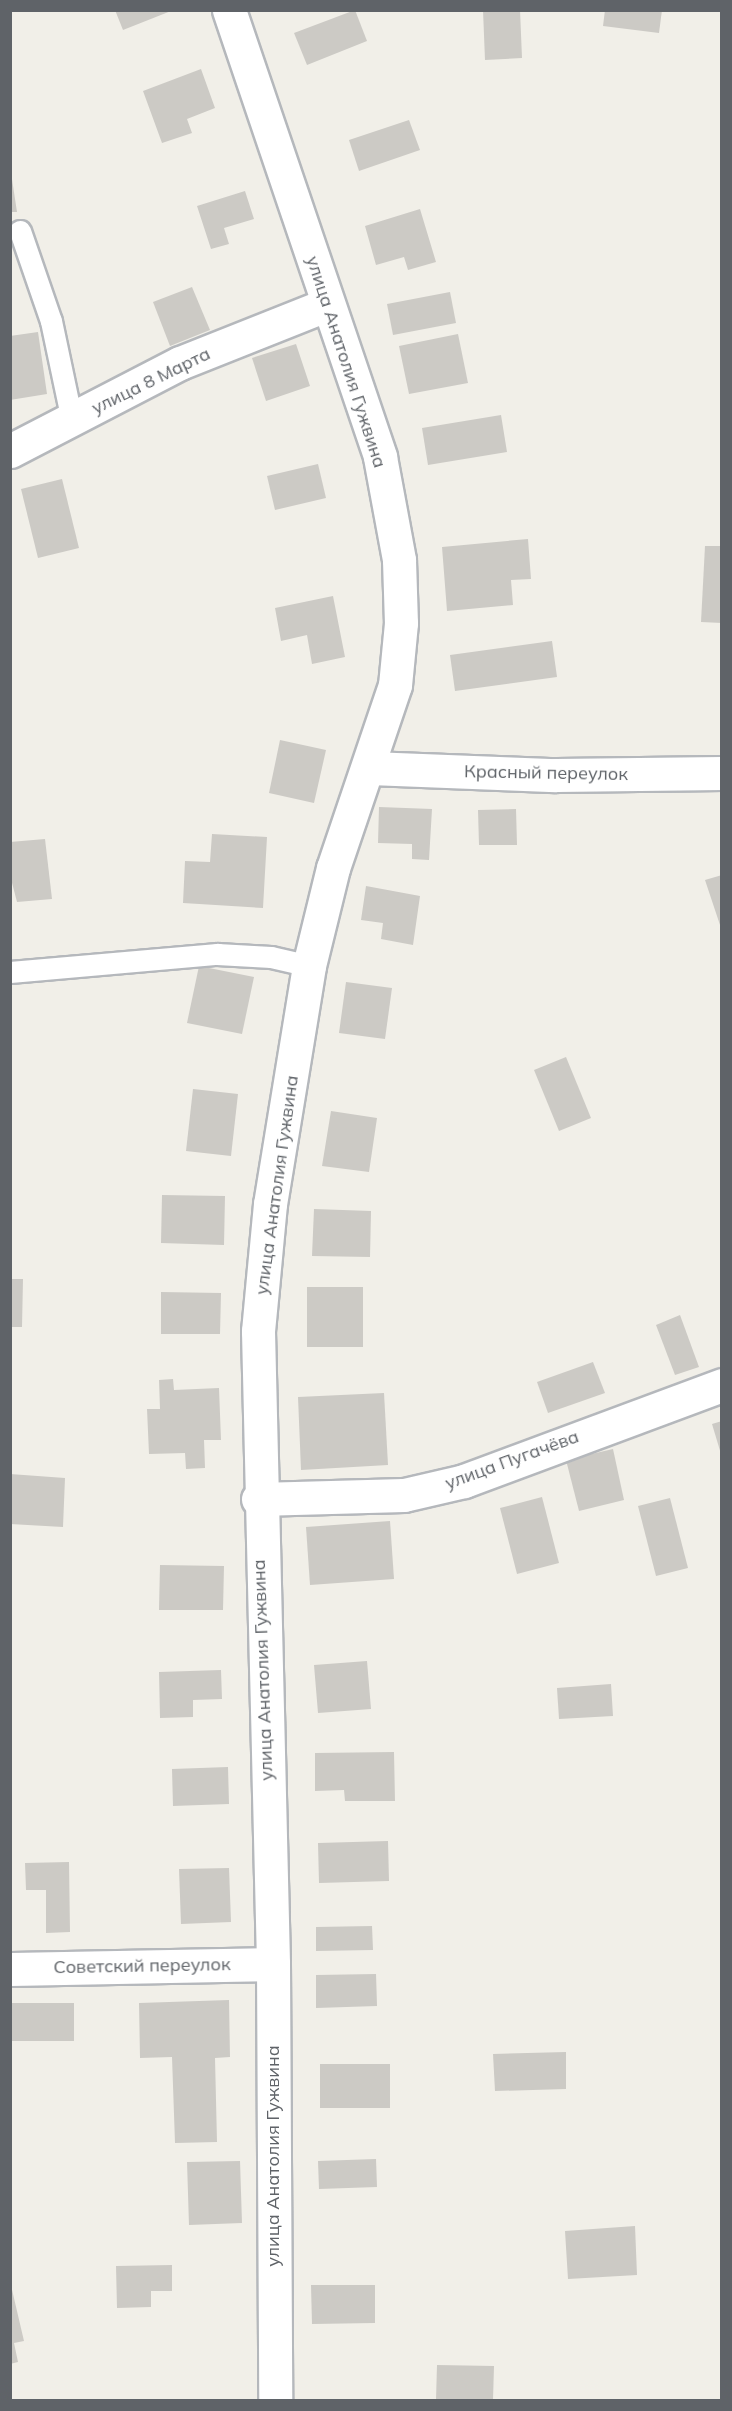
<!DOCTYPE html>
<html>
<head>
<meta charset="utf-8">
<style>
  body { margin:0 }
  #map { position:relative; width:732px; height:2411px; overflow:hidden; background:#f1efe8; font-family:Mulish,sans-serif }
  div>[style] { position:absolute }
  .building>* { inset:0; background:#cccac5 }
  .roads { filter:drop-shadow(2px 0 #b5b8bc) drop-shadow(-2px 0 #b5b8bc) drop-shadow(0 2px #b5b8bc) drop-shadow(0 -2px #b5b8bc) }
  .lane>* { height:21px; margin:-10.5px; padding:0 10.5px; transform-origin:10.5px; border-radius:10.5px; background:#fff }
  .street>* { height:33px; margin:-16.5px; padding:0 16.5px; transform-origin:16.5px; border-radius:16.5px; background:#fff }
  .secondary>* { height:33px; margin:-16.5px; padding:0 16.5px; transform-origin:16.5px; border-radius:16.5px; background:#fff }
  span { translate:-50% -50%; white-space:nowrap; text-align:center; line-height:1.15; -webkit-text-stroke:4.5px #fff; paint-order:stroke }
  .street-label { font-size:18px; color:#5f6368 }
  .frame { position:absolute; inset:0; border:12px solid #5f6368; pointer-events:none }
</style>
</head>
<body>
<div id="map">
  <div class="building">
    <i style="clip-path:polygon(115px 10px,171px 10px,171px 11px,123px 30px)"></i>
    <i style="clip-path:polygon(355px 10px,367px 41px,307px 65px,294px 33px)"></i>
    <i style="clip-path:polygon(483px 10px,520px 10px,522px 58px,485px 60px)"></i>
    <i style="clip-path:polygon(605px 10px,662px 10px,659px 33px,603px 26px)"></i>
    <i style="clip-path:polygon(201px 69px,215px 108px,187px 119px,192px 133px,162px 143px,143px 91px)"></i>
    <i style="clip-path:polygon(409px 120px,420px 150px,359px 171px,349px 140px)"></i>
    <i style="clip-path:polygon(10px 166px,17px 212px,10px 212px)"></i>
    <i style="clip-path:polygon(245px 191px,254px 219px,224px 228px,229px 244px,211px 249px,197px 206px)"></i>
    <i style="clip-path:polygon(420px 209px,436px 262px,408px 270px,404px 257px,376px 265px,365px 226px)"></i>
    <i style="clip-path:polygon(192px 287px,210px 330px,170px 346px,153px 302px)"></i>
    <i style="clip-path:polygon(450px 292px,456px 323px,393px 335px,387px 304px)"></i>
    <i style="clip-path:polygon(38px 332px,47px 394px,10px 400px,10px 336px)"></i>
    <i style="clip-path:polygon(458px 334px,468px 383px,409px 394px,399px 346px)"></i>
    <i style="clip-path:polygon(296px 344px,310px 386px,266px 401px,252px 358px)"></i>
    <i style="clip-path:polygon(501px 415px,507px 452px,428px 465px,422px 428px)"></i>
    <i style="clip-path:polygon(318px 464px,326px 498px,275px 510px,267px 476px)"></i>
    <i style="clip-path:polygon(62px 479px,79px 548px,38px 558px,21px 489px)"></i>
    <i style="clip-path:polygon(528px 539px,531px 579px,511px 580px,513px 605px,447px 611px,442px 547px)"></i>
    <i style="clip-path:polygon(705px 546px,722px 546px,722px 623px,701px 622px)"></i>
    <i style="clip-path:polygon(333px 596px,345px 657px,312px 664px,307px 635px,281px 641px,275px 608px)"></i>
    <i style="clip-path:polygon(552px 641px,557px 677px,455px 691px,450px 655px)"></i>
    <i style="clip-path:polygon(280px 740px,326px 750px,314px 803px,269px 793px)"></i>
    <i style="clip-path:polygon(379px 807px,432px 809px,429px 860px,412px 859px,412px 844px,378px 843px)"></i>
    <i style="clip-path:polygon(516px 809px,517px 845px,479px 845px,478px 810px)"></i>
    <i style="clip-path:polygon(212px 834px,267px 837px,263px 908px,183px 903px,185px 861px,210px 862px)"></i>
    <i style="clip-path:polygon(45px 839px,52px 899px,17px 902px,10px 875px,10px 842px)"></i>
    <i style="clip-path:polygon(722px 875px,722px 928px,721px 928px,705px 880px)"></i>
    <i style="clip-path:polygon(366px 886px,420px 896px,413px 945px,381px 939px,383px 923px,361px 920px)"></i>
    <i style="clip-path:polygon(199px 966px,254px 977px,242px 1034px,187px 1023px)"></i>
    <i style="clip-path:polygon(346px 982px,392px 988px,385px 1039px,339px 1033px)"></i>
    <i style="clip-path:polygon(566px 1057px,591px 1118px,559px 1131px,534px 1070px)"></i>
    <i style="clip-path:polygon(193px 1089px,238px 1094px,231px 1156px,186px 1151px)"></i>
    <i style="clip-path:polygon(331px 1111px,377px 1118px,369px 1172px,322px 1166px)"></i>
    <i style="clip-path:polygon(162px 1195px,225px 1196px,224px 1245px,161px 1243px)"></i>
    <i style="clip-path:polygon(314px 1209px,371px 1211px,370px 1257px,312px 1256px)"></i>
    <i style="clip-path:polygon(10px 1279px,23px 1279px,22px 1327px,10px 1327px)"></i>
    <i style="clip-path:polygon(307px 1287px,363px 1287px,363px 1347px,307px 1347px)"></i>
    <i style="clip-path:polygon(161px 1292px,221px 1293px,220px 1334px,161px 1334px)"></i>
    <i style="clip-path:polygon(680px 1315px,699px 1367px,675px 1375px,656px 1325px)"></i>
    <i style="clip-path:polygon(593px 1362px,605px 1393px,548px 1413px,537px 1382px)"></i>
    <i style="clip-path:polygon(173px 1379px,174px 1390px,219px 1388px,221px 1440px,204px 1440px,205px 1468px,186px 1469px,185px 1453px,149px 1454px,147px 1409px,160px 1409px,159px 1380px)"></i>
    <i style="clip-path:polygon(384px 1393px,388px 1465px,301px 1470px,298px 1397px)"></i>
    <i style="clip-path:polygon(722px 1421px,722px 1454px,721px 1454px,712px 1424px)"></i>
    <i style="clip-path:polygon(613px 1449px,624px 1500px,579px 1511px,566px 1460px)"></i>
    <i style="clip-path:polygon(10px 1474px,65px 1478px,63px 1527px,10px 1524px)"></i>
    <i style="clip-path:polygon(542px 1497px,559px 1563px,517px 1574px,500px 1508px)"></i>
    <i style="clip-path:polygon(670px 1498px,688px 1568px,656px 1576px,638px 1506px)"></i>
    <i style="clip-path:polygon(390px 1521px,394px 1579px,310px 1585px,306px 1527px)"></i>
    <i style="clip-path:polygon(160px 1565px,224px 1566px,223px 1610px,159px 1610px)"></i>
    <i style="clip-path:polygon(367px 1661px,371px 1709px,318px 1713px,314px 1665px)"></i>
    <i style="clip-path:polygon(221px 1670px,222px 1699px,193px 1700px,193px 1717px,160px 1718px,159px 1672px)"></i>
    <i style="clip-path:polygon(611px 1684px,613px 1716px,559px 1719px,557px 1688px)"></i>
    <i style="clip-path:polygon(394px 1752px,395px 1801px,345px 1801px,344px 1790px,315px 1791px,315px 1753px)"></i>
    <i style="clip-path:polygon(228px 1767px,229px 1804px,173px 1806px,172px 1769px)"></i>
    <i style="clip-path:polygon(388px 1841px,389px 1881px,319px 1883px,318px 1843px)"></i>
    <i style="clip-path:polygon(69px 1862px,70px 1932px,46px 1933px,46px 1890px,26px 1890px,25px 1863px)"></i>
    <i style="clip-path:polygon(229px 1868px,231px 1922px,181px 1924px,179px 1869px)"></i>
    <i style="clip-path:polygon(372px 1926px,373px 1950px,316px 1951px,316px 1927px)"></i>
    <i style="clip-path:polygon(376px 1974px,377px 2006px,316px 2008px,316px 1975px)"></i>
    <i style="clip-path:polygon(229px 2000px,230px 2057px,215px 2058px,217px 2142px,175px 2143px,172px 2057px,140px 2058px,139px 2003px)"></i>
    <i style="clip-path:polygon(10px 2003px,74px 2003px,74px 2041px,10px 2041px)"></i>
    <i style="clip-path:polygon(566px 2052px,566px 2089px,495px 2091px,493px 2054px)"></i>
    <i style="clip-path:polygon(320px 2064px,390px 2064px,390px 2108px,320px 2108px)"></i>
    <i style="clip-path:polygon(376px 2159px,377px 2187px,319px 2189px,318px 2161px)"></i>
    <i style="clip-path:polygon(240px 2161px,242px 2223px,189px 2225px,187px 2162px)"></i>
    <i style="clip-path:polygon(635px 2226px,637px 2275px,568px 2279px,565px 2231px)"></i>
    <i style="clip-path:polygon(172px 2265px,172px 2291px,151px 2291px,151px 2307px,117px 2308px,116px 2266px)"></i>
    <i style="clip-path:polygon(10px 2281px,24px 2341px,14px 2343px,18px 2362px,10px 2364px)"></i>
    <i style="clip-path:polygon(311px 2285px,375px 2285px,375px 2323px,312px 2324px)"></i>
    <i style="clip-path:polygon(437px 2365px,494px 2366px,493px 2400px,436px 2400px)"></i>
  </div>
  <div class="roads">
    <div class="lane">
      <i style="left:20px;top:231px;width:95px;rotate:71deg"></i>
      <i style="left:51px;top:321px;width:102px;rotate:78.1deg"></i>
      <i style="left:10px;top:972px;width:208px;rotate:-5deg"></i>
      <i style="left:217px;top:954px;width:54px;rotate:3.2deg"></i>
      <i style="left:271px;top:957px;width:39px;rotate:13deg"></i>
    </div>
    <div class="street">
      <i style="left:10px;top:451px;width:191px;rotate:-27.4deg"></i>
      <i style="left:180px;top:363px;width:159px;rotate:-21.7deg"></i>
      <i style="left:370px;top:768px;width:186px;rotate:2.2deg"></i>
      <i style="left:556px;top:775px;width:166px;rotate:-0.7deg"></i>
      <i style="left:258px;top:1499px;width:146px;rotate:-1.6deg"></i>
      <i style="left:404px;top:1495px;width:62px;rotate:-13.1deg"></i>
      <i style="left:464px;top:1481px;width:275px;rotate:-20.4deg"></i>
      <i style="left:10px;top:1969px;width:263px;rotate:-1.1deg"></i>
    </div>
    <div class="secondary">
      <i style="left:229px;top:10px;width:472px;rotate:71.3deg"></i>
      <i style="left:380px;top:457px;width:105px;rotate:79.5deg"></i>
      <i style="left:399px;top:560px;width:63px;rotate:88.2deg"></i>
      <i style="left:401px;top:623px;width:62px;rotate:95.5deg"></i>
      <i style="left:395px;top:685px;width:193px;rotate:108.7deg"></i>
      <i style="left:333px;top:868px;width:101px;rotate:103.8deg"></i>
      <i style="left:309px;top:966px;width:241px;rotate:99.3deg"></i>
      <i style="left:270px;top:1204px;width:128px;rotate:95.4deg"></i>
      <i style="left:258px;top:1331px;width:633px;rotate:88.64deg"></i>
      <i style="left:273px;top:1964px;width:436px;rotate:89.7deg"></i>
    </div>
  </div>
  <div class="street-label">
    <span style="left:346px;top:362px;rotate:72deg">улица Анатолия Гужвина</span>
    <span style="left:151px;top:381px;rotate:-26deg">улица 8 Марта</span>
    <span style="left:546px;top:773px;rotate:1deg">Красный переулок</span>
    <span style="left:277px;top:1185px;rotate:-82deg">улица Анатолия Гужвина</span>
    <span style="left:512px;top:1460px;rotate:-20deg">улица Пугачёва</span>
    <span style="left:263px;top:1670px;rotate:-92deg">улица Анатолия Гужвина</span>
    <span style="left:142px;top:1966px;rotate:-1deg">Советский переулок</span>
    <span style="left:273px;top:2156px;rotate:-90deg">улица Анатолия Гужвина</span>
  </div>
  <div class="frame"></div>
</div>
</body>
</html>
